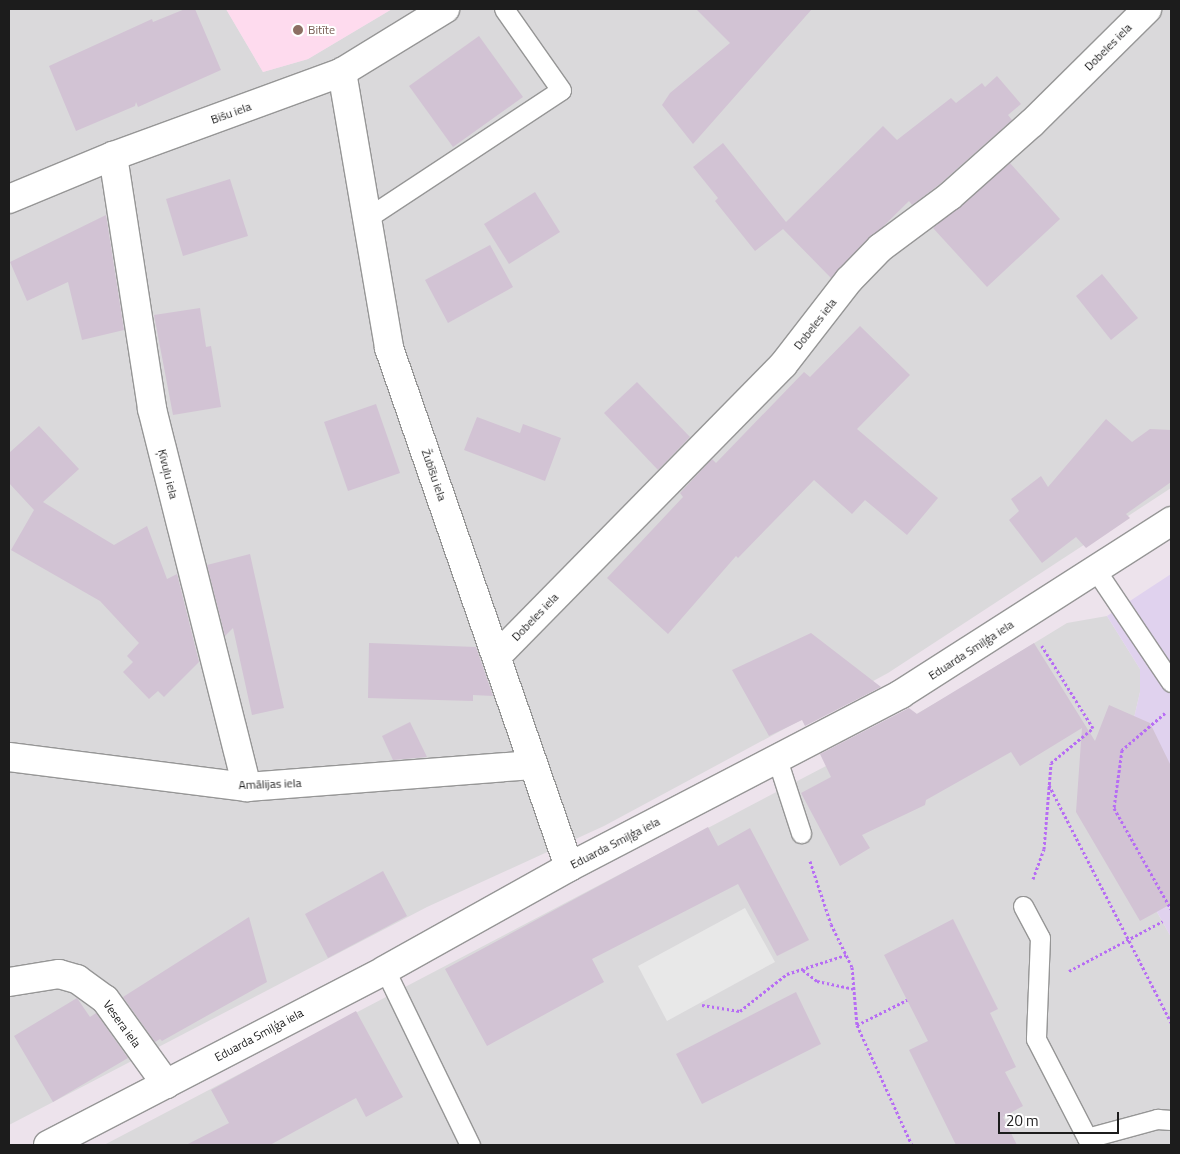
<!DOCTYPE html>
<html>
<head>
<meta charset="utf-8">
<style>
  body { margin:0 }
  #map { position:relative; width:1180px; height:1154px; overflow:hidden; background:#ede3ec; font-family:"Titillium Web",sans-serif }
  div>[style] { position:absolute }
  .residential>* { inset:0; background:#dad9db }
  .commercial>* { inset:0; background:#e0d2ee }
  .education>* { inset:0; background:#fedbee }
  .parking>* { inset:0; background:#e8e8e8 }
  .building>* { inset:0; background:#d2c3d4 }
  .path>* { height:3px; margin-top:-1.5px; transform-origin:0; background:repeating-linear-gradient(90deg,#b76df4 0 2.5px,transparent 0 5px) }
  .roads { filter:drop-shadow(1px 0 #969696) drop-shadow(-1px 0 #969696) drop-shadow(0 1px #969696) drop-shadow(0 -1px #969696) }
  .lane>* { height:19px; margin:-9.5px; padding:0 9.5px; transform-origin:9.5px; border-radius:9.5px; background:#fff }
  .street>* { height:28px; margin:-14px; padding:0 14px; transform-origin:14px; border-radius:14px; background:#fff }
  .dots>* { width:14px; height:14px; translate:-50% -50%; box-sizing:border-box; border:2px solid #fff; border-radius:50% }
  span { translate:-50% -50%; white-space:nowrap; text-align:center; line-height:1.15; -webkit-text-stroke:4px #fff; paint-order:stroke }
  .education-label { font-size:12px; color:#785e54 }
  .left { translate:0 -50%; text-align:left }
  .street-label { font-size:12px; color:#1c1c1c }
  .frame { position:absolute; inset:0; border:10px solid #1c1c1c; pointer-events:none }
  .scale { position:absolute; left:998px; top:1112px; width:121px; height:22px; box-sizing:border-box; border:2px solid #1c1c1c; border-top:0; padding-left:6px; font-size:15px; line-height:18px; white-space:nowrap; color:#1c1c1c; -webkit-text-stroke:4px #fff; paint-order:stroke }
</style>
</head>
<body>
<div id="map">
  <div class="residential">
    <i style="clip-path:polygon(9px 9px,226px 9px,263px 72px,308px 59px,392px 9px,1171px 9px,1171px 488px,888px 673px,604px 826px,427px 907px,9px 1125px)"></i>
    <i style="clip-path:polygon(1107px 616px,1140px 669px,1140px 692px,1109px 827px,1171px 937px,1171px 1145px,104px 1145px,826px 766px,946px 697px,1067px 623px)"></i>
  </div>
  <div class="commercial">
    <i style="clip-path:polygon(1171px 574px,1171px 937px,1109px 826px,1140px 692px,1140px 669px,1107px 616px)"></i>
  </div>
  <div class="education">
    <i style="clip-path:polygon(226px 9px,392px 9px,308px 59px,263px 72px)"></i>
  </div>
  <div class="parking">
    <i style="clip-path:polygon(745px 908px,775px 962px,667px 1021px,638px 966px)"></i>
  </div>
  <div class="building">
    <i style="clip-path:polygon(185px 9px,195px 9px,221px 70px,138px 107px,136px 102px,135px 106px,76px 131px,49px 66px,152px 19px,153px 22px)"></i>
    <i style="clip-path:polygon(696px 9px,812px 9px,693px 144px,662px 105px,670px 93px,730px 43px)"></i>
    <i style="clip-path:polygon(479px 36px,523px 97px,453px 147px,409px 86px)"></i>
    <i style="clip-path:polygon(997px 76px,1021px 104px,1008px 115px,1012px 120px,940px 184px,912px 205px,909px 201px,831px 278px,783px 229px,755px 251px,715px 201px,718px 198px,693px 167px,723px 143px,786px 222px,883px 126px,897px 140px,951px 98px,956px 103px,982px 83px,985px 87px)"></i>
    <i style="clip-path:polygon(1010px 163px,1060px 219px,987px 287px,933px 228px)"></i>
    <i style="clip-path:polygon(230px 179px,248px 236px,183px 256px,166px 199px)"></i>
    <i style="clip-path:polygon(535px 192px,560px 232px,509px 264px,484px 224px)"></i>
    <i style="clip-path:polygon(106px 215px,124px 330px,82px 340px,68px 282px,27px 301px,10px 262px)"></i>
    <i style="clip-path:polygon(490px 245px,513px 287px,448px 323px,425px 280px)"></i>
    <i style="clip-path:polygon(1102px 274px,1138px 318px,1111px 340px,1076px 296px)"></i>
    <i style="clip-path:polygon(200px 308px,206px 347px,211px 346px,221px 407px,173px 415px,154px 315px)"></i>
    <i style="clip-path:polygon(860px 326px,910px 375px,857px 429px,938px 498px,907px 535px,865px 500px,852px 514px,814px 480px,738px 558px,736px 556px,668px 634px,607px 578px,683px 497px,680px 493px,712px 459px,716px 463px,804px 372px,810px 377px)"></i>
    <i style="clip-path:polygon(637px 382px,690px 437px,658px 470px,604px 413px)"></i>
    <i style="clip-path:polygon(376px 404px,400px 473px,348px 491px,324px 422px)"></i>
    <i style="clip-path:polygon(477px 417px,520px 433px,523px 424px,561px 438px,545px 481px,464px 450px)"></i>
    <i style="clip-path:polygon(1106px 419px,1132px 442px,1150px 429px,1171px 430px,1171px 482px,1126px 514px,1130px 518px,1086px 548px,1076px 537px,1042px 563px,1009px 520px,1019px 511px,1011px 499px,1041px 476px,1048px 487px)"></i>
    <i style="clip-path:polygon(39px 426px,79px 469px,43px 502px,114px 545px,147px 526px,167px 579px,177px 574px,199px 662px,164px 697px,158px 691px,149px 699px,123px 672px,133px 662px,127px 656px,139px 643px,100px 601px,11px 550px,34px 510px,9px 483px,9px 453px)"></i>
    <i style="clip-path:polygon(250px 554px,284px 708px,252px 715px,233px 628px,225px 636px,207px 565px)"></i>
    <i style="clip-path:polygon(811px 633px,881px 687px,805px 726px,802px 720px,769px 736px,732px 670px)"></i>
    <i style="clip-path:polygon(369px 643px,476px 647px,493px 696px,473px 695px,473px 701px,368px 698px)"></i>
    <i style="clip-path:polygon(1034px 643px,1095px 741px,1109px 705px,1150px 723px,1171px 766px,1171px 904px,1140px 921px,1076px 812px,1082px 728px,1020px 766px,1011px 752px,926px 800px,925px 805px,862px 835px,870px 848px,840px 866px,801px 793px,831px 777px,820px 754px,909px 708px,917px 714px)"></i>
    <i style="clip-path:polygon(410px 722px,427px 757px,393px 760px,382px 736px)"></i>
    <i style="clip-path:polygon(708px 827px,718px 846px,750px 828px,809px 940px,777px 956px,738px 884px,592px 959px,604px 982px,487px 1046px,445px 969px)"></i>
    <i style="clip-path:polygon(383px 871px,407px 916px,328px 958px,305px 914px)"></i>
    <i style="clip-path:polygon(249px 917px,267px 982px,162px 1041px,160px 1039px,155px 1042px,123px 997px)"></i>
    <i style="clip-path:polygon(953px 919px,998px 1009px,990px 1013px,1016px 1067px,1005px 1072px,1023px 1106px,1003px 1117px,1017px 1145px,956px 1145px,909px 1050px,928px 1041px,884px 955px)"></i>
    <i style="clip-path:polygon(796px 992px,821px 1044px,702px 1104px,676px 1054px)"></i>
    <i style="clip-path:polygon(77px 998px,90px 1017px,96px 1013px,128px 1058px,53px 1102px,14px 1036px)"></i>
    <i style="clip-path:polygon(356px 1011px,403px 1097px,366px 1117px,356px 1098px,270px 1145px,186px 1145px,229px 1123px,211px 1090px)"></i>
  </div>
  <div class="path">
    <i style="left:1165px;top:713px;width:57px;rotate:139.3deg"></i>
    <i style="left:1122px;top:750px;width:59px;rotate:97.9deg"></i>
    <i style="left:1114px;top:808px;width:116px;rotate:60.6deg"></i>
    <i style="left:1049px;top:785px;width:267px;rotate:62.8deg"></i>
    <i style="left:810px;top:861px;width:66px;rotate:71.6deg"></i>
    <i style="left:831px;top:924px;width:48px;rotate:64deg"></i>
    <i style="left:852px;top:967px;width:58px;rotate:85.1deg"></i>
    <i style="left:857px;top:1025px;width:132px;rotate:65.4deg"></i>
    <i style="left:1033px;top:879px;width:32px;rotate:-70deg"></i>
    <i style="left:1044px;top:849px;width:86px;rotate:-85.3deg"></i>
    <i style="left:1051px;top:763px;width:55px;rotate:-39.8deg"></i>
    <i style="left:1093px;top:728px;width:97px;rotate:-121.9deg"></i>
    <i style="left:803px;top:970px;width:18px;rotate:38deg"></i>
    <i style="left:817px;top:981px;width:39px;rotate:12deg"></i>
    <i style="left:1069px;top:971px;width:106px;rotate:-28deg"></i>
    <i style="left:702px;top:1005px;width:38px;rotate:9deg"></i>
    <i style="left:740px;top:1011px;width:60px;rotate:-38.2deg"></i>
    <i style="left:787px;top:974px;width:62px;rotate:-17.9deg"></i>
    <i style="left:857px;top:1025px;width:56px;rotate:-26.6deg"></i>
  </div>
  <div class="roads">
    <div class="lane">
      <i style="left:367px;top:218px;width:232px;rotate:-33.4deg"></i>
      <i style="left:561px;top:90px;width:99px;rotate:-125.1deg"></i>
      <i style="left:1095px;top:569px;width:136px;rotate:56.1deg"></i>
      <i style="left:777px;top:759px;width:78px;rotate:72deg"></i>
      <i style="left:1023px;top:906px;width:36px;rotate:62deg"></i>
      <i style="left:1040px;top:938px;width:101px;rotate:92.3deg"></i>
      <i style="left:1036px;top:1039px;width:111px;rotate:62.7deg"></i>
      <i style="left:1087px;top:1138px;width:73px;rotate:-15.2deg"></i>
      <i style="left:1157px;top:1119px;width:14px;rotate:4deg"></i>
      <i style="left:385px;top:970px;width:195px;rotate:64.1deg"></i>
    </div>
    <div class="street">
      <i style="left:342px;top:72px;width:280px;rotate:80.3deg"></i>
      <i style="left:389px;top:348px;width:549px;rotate:70.87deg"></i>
      <i style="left:113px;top:156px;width:256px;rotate:81.2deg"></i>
      <i style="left:152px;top:409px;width:390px;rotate:75.9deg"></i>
      <i style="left:9px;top:199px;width:113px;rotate:-22.5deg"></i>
      <i style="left:113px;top:156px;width:244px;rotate:-20.1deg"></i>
      <i style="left:342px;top:72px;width:121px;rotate:-31.5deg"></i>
      <i style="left:497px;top:656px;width:408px;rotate:-45.5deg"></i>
      <i style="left:783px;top:365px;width:108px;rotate:-52.2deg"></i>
      <i style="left:849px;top:280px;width:45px;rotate:-45.9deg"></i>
      <i style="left:880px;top:248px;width:87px;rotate:-36.6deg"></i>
      <i style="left:950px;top:196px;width:110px;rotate:-41.7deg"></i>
      <i style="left:1032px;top:123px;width:162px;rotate:-44.7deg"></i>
      <i style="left:9px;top:757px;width:240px;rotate:7.2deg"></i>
      <i style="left:247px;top:787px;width:287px;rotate:-4.4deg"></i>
      <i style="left:9px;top:982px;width:51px;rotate:-9.1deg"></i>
      <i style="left:59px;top:974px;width:19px;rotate:16deg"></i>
      <i style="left:77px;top:979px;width:34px;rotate:36deg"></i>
      <i style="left:105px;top:999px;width:105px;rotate:54.3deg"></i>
      <i style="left:48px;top:1145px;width:380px;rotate:-27.4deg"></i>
      <i style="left:385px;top:970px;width:211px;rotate:-29.2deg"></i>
      <i style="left:569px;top:867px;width:374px;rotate:-27.5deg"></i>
      <i style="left:901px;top:694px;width:321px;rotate:-32.6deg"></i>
    </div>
  </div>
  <div class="dots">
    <i style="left:298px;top:30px;background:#8d6e63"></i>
  </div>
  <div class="education-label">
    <span class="left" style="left:308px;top:30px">Bitīte</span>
  </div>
  <div class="street-label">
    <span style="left:1108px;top:47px;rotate:-45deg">Dobeles iela</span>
    <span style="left:231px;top:113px;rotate:-20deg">Bišu iela</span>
    <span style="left:815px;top:324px;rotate:-52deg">Dobeles iela</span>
    <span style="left:168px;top:474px;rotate:76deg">Ķivuļu iela</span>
    <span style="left:434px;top:475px;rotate:71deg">Žubīšu iela</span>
    <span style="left:535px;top:617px;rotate:-46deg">Dobeles iela</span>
    <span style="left:971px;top:650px;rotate:-33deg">Eduarda Smiļģa iela</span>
    <span style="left:270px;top:784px;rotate:-2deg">Amālijas iela</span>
    <span style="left:615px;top:843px;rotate:-27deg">Eduarda Smiļģa iela</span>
    <span style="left:122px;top:1024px;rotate:54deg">Vesera iela</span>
    <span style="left:259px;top:1035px;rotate:-28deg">Eduarda Smiļģa iela</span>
  </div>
  <div class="frame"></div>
  <div class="scale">20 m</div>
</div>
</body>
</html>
